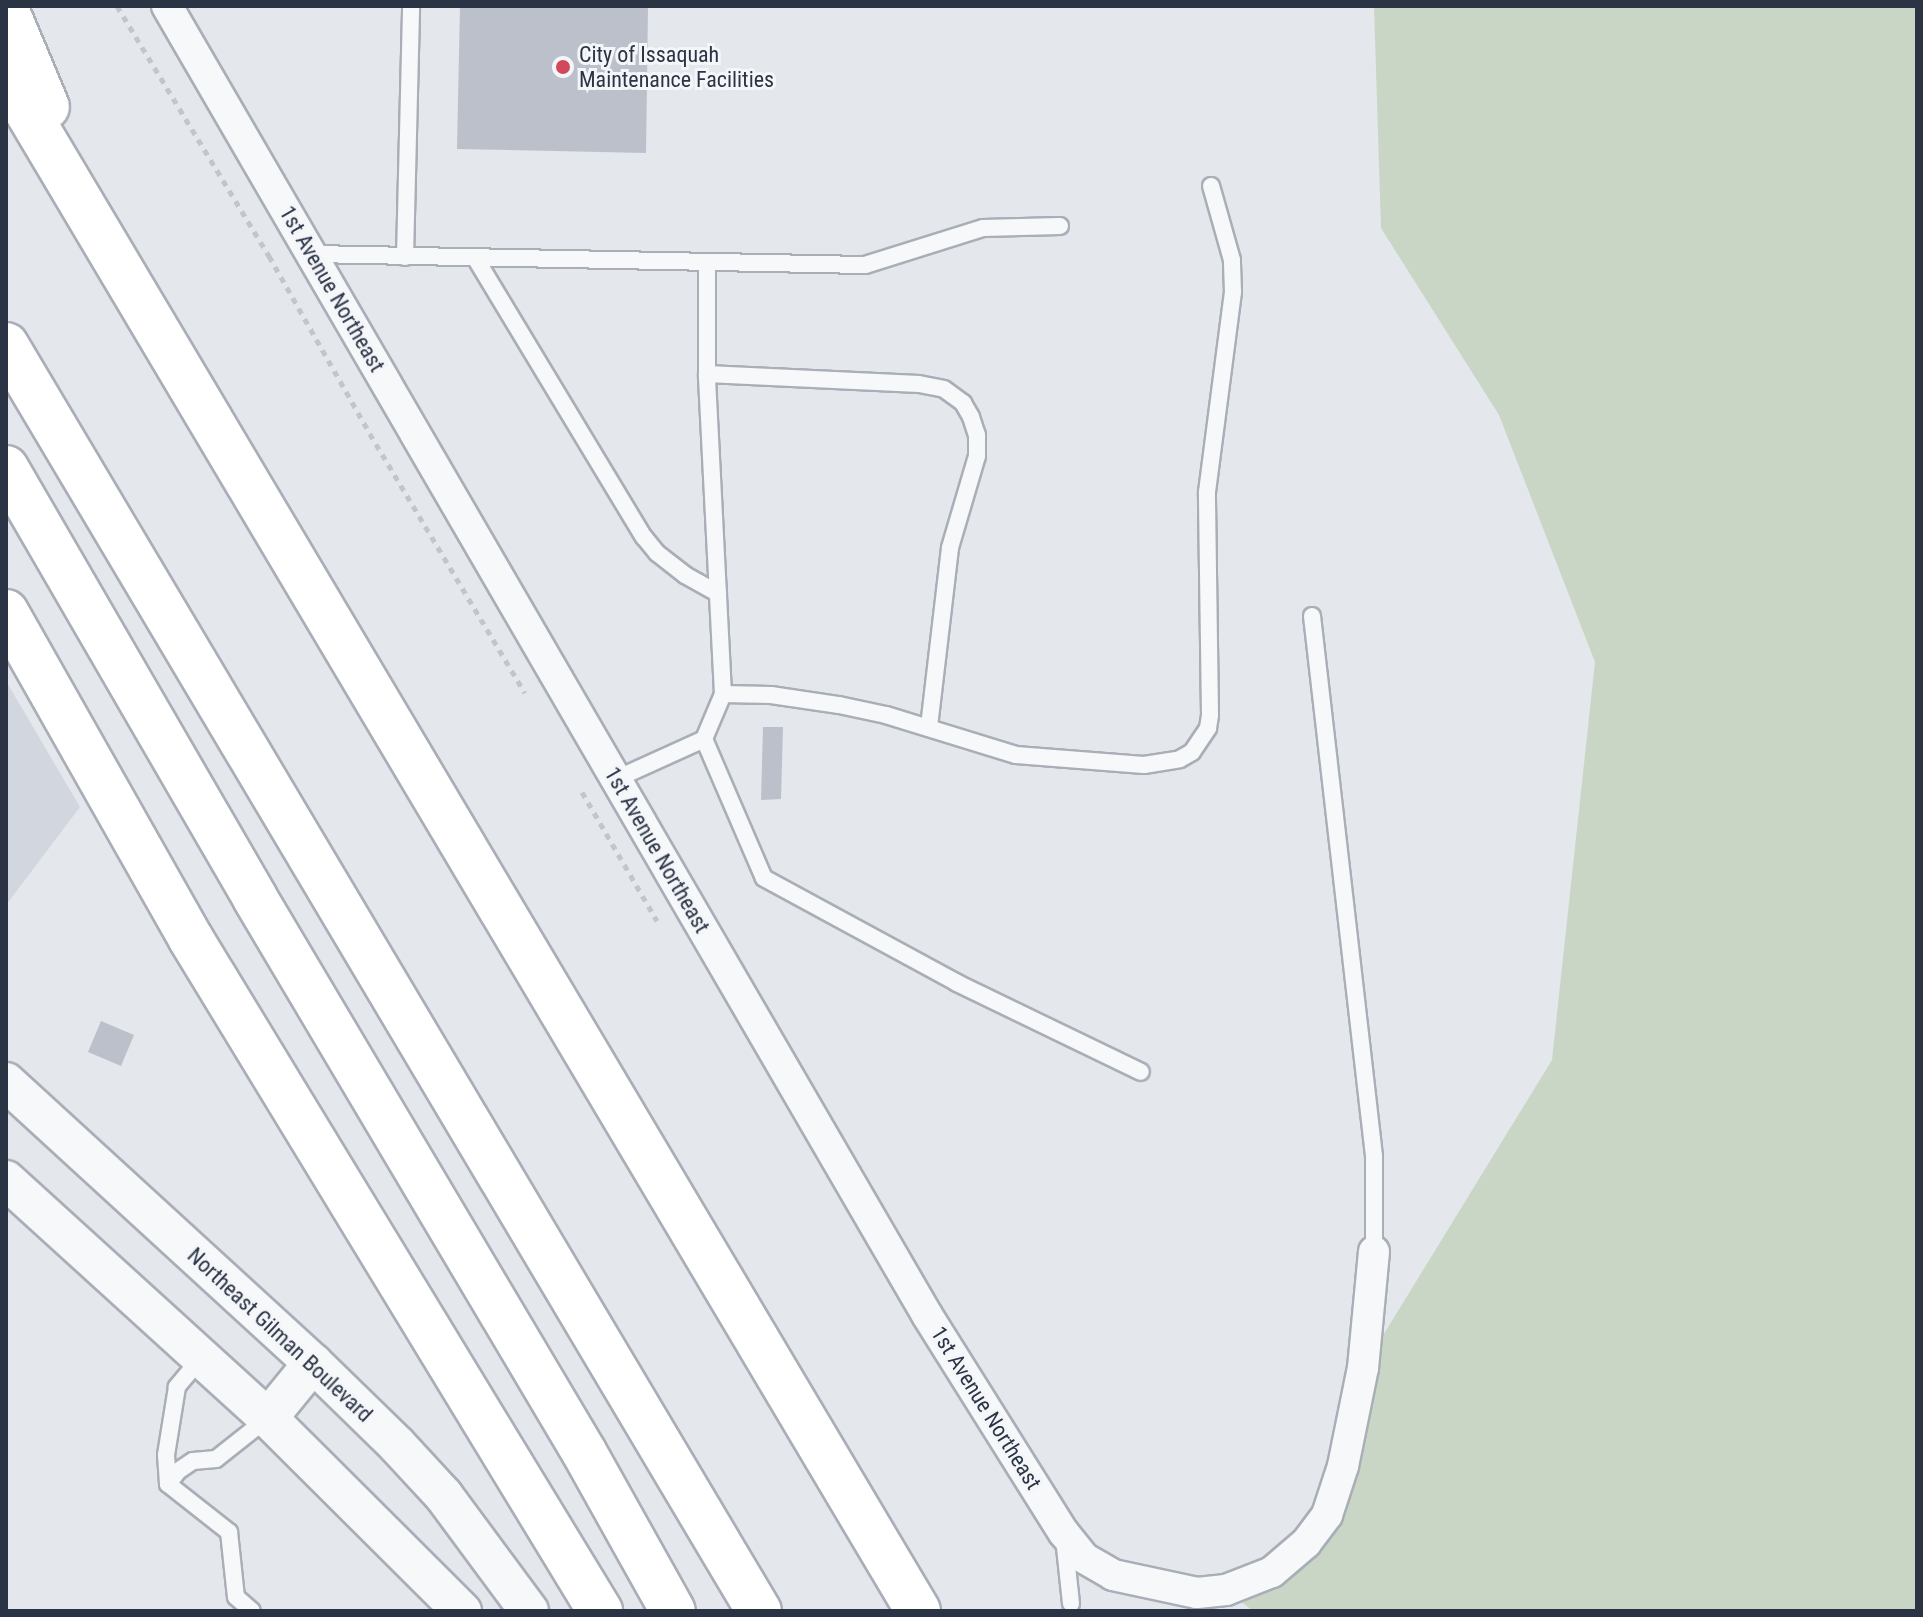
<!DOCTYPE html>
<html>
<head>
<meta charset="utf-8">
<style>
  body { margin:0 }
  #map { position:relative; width:1923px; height:1617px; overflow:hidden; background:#e4e7ec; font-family:"Roboto Condensed",sans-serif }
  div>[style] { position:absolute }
  .built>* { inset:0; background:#d2d6de }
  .green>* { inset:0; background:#c9d6c5 }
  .building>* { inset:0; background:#bbc0ca }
  .path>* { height:5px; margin-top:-2.5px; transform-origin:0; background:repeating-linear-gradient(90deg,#c2c5cb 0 6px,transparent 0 12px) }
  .roads { filter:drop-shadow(2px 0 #a9aeb7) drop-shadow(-2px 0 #a9aeb7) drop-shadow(0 2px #a9aeb7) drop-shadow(0 -2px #a9aeb7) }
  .service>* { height:16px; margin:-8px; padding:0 8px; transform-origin:8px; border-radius:8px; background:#f7f8fa }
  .minor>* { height:30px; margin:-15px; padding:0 15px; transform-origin:15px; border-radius:15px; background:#f7f8fa }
  .tertiary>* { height:38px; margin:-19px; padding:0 19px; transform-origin:19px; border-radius:19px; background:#f7f8fa }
  .motorway>* { height:44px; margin:-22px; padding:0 22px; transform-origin:22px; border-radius:22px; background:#fff }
  .dots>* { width:22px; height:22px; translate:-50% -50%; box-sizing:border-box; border:4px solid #f4f6f9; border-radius:50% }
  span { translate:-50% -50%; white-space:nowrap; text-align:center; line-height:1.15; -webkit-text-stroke:6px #f4f6f9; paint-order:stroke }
  .poi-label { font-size:22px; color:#2b3445 }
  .left { translate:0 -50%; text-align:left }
  .street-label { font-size:22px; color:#2b3445 }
  .frame { position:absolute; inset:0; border:8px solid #2b3445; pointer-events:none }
</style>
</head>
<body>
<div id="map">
  <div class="built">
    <i style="clip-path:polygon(6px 681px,80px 807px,6px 905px)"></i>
  </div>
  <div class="green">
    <i style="clip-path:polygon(1374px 6px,1917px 6px,1917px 1611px,1253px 1611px,1226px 1590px,1306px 1543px,1363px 1368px,1552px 1060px,1595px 662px,1499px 415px,1381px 228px)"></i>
  </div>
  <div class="building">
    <i style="clip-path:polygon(460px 6px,648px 6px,646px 153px,457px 149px)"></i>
    <i style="clip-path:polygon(763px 727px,783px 727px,781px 799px,761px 800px)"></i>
    <i style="clip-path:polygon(101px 1021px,134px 1035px,121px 1066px,88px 1052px)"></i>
  </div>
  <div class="path">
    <i style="left:117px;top:6px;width:293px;rotate:58.7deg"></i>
    <i style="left:269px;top:256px;width:216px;rotate:60.4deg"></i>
    <i style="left:376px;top:444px;width:290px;rotate:59.1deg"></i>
    <i style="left:582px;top:792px;width:149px;rotate:59.8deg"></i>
  </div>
  <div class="roads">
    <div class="service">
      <i style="left:312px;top:254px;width:553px;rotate:1.14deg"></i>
      <i style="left:865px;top:265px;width:124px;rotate:-17.4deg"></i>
      <i style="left:983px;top:228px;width:77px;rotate:-1.5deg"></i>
      <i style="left:405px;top:257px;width:251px;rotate:-88.6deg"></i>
      <i style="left:476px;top:259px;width:325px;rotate:58.9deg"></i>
      <i style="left:644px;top:537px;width:21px;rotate:51deg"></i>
      <i style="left:657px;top:553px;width:36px;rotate:38deg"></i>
      <i style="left:685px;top:575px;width:38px;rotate:29deg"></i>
      <i style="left:707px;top:264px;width:110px;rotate:90deg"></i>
      <i style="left:707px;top:374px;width:212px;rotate:2.7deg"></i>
      <i style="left:919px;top:384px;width:25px;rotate:11deg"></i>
      <i style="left:944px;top:389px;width:24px;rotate:36deg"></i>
      <i style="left:963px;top:403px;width:16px;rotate:60deg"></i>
      <i style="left:971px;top:417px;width:19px;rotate:72deg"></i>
      <i style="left:977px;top:435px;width:21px;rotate:90deg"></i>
      <i style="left:977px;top:456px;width:96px;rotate:106.4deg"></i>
      <i style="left:950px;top:548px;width:181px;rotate:96.7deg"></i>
      <i style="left:1312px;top:616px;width:544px;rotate:83.45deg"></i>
      <i style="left:1374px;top:1156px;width:96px;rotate:90deg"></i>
      <i style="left:723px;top:694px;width:48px;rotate:1.2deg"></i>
      <i style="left:771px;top:695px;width:69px;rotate:8.4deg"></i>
      <i style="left:839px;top:705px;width:48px;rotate:12deg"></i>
      <i style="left:886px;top:715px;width:136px;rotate:17.1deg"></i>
      <i style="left:1016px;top:755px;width:128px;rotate:4.5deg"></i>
      <i style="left:1144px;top:765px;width:36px;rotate:-9deg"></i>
      <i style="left:1180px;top:759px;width:14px;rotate:-30deg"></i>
      <i style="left:1192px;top:752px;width:29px;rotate:-56deg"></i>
      <i style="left:1208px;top:728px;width:13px;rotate:-81deg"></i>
      <i style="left:1210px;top:715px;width:223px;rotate:-90.8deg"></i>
      <i style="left:1207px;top:492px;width:202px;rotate:-82.6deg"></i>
      <i style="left:1233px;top:292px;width:32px;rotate:-92deg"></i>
      <i style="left:1232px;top:260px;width:77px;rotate:-105.8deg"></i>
      <i style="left:704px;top:739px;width:151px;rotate:66.7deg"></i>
      <i style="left:764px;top:878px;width:220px;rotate:28.5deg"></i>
      <i style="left:957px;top:983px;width:204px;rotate:25.8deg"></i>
      <i style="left:616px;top:779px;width:97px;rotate:-24.4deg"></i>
      <i style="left:704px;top:739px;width:49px;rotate:-67.1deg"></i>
      <i style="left:723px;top:694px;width:320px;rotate:-92.9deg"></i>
      <i style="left:201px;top:1358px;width:38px;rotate:130deg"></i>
      <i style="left:177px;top:1387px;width:69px;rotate:99.2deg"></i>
      <i style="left:166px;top:1455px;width:29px;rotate:86deg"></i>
      <i style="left:168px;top:1484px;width:78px;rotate:38.2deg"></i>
      <i style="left:229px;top:1532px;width:65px;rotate:83.9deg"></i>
      <i style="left:236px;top:1597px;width:21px;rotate:41deg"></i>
      <i style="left:168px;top:1484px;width:16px;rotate:-52deg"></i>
      <i style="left:178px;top:1471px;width:18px;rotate:-34deg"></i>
      <i style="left:193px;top:1461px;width:23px;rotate:-5deg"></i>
      <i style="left:216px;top:1459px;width:66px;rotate:-38.3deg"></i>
      <i style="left:1064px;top:1538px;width:66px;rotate:83.9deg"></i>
    </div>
    <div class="minor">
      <i style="left:167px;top:6px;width:1514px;rotate:59.86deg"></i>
      <i style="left:927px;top:1315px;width:257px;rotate:57.9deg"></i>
      <i style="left:1064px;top:1533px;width:32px;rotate:51deg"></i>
      <i style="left:1084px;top:1558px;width:34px;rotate:30deg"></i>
      <i style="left:1113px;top:1575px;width:86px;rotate:12.1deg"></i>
      <i style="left:1197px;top:1593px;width:29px;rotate:-6deg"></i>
      <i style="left:1226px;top:1590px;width:49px;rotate:-21.4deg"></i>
      <i style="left:1272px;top:1572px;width:45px;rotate:-40.5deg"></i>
      <i style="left:1306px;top:1543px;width:35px;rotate:-53deg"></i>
      <i style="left:1327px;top:1515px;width:52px;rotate:-71.9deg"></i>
      <i style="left:1343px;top:1466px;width:100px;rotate:-78.5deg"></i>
      <i style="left:1363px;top:1368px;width:117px;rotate:-84.6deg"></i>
    </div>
    <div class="tertiary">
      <i style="left:6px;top:1082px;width:416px;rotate:42.5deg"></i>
      <i style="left:313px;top:1363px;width:117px;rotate:44.3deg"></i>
      <i style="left:397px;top:1445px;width:69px;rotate:47.3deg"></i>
      <i style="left:444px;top:1496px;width:143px;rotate:53.5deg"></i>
      <i style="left:6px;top:1180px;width:354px;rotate:42.3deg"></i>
      <i style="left:268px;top:1418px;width:274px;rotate:44.9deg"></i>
      <i style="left:268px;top:1418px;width:71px;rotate:-50.7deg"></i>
    </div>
    <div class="motorway">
      <i style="left:6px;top:9px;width:106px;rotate:67.3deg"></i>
      <i style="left:6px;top:76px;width:1785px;rotate:59.28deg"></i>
      <i style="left:6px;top:345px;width:1473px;rotate:59.26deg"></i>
      <i style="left:6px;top:468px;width:497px;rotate:59.9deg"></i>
      <i style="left:255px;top:898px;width:644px;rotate:59.3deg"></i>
      <i style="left:584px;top:1452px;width:182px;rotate:60.8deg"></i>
      <i style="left:6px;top:612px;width:376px;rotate:60.5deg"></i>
      <i style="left:191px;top:939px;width:787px;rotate:58.67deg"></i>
    </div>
  </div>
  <div class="dots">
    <i style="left:563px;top:67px;background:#d1495b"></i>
  </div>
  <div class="poi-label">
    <span class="left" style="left:579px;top:67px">City of Issaquah<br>Maintenance Facilities</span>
  </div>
  <div class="street-label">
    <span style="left:332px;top:289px;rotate:60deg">1st Avenue Northeast</span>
    <span style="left:657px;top:850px;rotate:60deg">1st Avenue Northeast</span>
    <span style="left:280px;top:1335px;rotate:43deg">Northeast Gilman Boulevard</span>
    <span style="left:986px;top:1408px;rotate:58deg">1st Avenue Northeast</span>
  </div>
  <div class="frame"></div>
</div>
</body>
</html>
